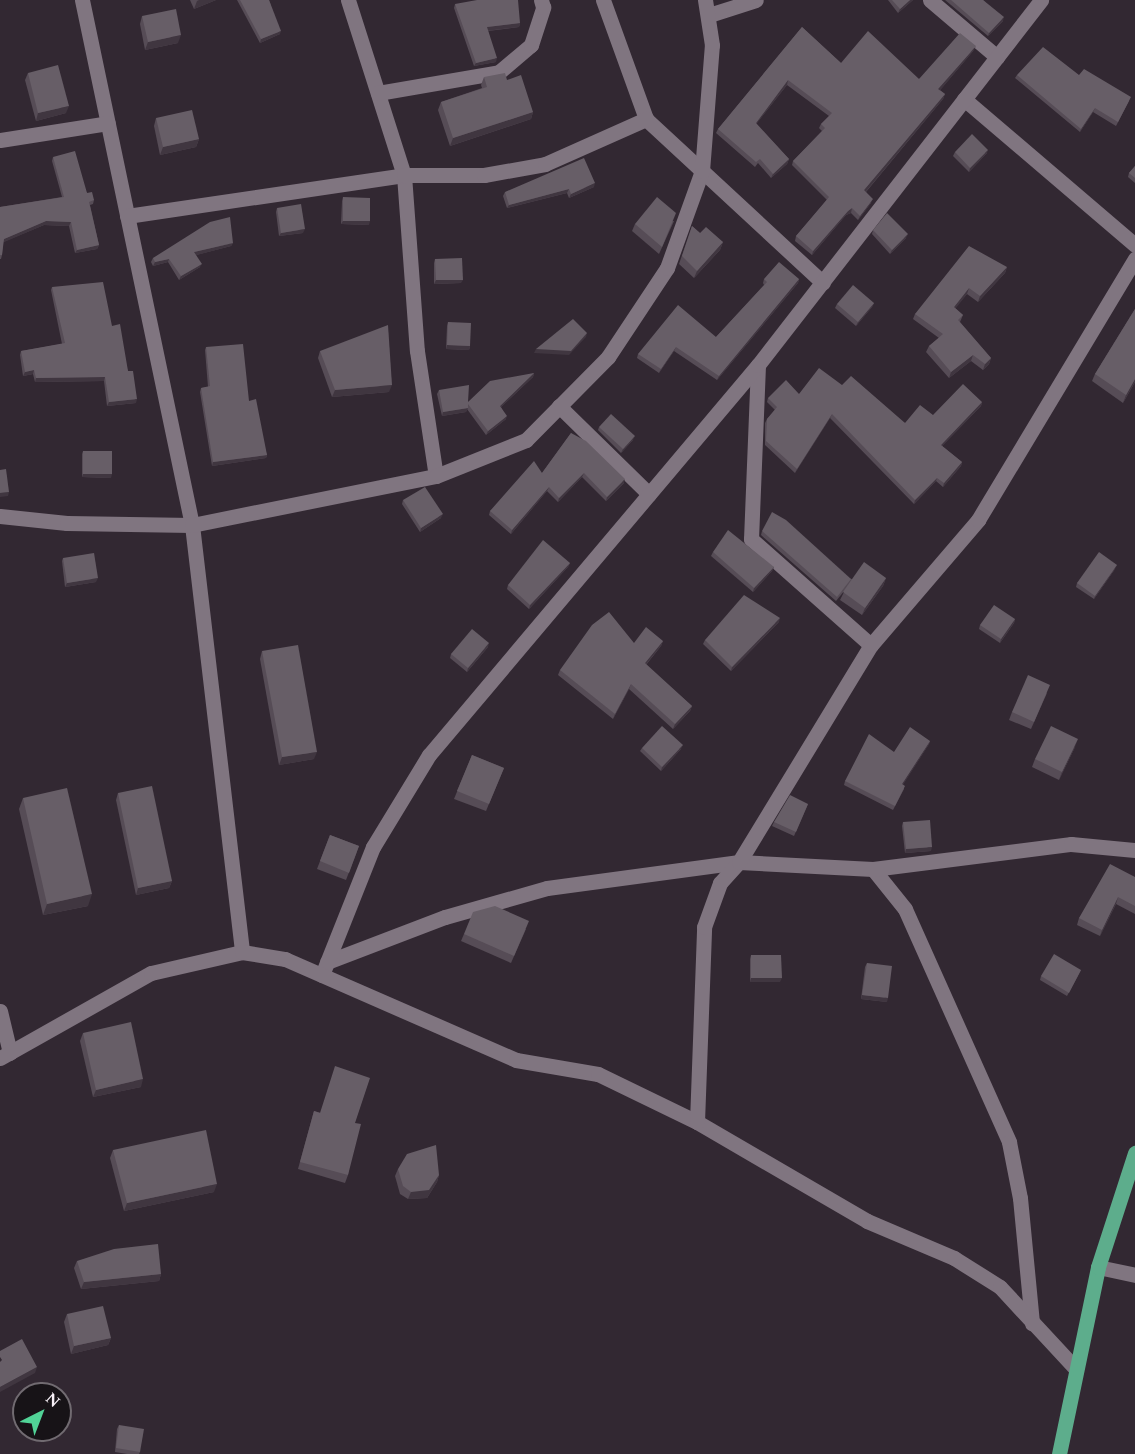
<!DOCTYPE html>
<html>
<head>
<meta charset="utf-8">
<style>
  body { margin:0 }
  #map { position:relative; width:1135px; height:1454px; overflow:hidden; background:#322832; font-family:Spectral,serif }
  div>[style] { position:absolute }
  .minor>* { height:15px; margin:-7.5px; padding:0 7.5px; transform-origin:7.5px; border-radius:7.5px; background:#807580 }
  .major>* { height:15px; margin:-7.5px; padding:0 7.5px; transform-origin:7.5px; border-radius:7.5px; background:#5dad8c }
  .wall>* { inset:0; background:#564c56 }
  .shaded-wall>* { inset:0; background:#403640 }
  .building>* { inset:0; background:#675e67 }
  span { translate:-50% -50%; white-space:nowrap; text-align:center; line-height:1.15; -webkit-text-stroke:4.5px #171317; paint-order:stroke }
  .north { position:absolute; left:12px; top:1382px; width:60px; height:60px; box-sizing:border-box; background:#171317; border:2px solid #716b71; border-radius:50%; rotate:42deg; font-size:16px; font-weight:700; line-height:24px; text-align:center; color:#f7f0f7 }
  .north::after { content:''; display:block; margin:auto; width:21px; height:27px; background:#51d397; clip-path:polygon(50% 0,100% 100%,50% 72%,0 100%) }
</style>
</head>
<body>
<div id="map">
  <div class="minor">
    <i style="left:82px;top:0;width:536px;rotate:78.17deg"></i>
    <i style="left:192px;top:525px;width:430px;rotate:83.3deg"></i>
    <i style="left:348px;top:0;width:184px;rotate:72.3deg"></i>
    <i style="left:404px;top:175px;width:176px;rotate:85.8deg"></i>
    <i style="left:417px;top:351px;width:126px;rotate:81.4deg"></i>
    <i style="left:603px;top:0;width:127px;rotate:70.1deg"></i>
    <i style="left:646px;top:119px;width:241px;rotate:42.8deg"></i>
    <i style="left:930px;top:0;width:88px;rotate:40.4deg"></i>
    <i style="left:709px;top:15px;width:49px;rotate:-17.7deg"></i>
    <i style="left:378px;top:93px;width:123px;rotate:-9.8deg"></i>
    <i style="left:499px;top:72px;width:42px;rotate:-40.2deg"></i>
    <i style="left:531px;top:45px;width:40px;rotate:-72deg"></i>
    <i style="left:543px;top:7px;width:7px;rotate:-106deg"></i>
    <i style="left:964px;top:99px;width:225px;rotate:40.5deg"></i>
    <i style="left:0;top:140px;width:109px;rotate:-8.9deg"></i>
    <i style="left:127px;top:216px;width:280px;rotate:-8.4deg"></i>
    <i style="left:404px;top:175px;width:80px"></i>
    <i style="left:484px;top:175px;width:62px;rotate:-10.2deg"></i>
    <i style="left:545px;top:164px;width:111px;rotate:-24deg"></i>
    <i style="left:758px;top:365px;width:174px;rotate:92.3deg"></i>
    <i style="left:751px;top:539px;width:160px;rotate:41.5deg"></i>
    <i style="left:559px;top:406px;width:126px;rotate:44.4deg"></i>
    <i style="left:0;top:516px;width:67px;rotate:6deg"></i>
    <i style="left:67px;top:523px;width:125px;rotate:0.9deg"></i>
    <i style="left:192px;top:525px;width:249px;rotate:-11.4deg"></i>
    <i style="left:436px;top:476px;width:97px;rotate:-21.8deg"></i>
    <i style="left:526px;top:440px;width:117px;rotate:-45.3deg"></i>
    <i style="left:608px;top:357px;width:107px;rotate:-56.5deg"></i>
    <i style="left:667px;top:268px;width:103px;rotate:-70.2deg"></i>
    <i style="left:702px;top:171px;width:126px;rotate:-85.5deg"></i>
    <i style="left:712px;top:45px;width:46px;rotate:-98.8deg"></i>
    <i style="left:873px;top:869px;width:51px;rotate:51.3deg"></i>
    <i style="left:905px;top:909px;width:255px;rotate:65.9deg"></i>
    <i style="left:1009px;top:1142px;width:57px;rotate:78.9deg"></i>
    <i style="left:1020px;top:1198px;width:126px;rotate:84.5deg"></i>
    <i style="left:327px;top:962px;width:126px;rotate:-20.9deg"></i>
    <i style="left:445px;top:917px;width:106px;rotate:-15.9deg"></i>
    <i style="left:547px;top:888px;width:194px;rotate:-7.7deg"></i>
    <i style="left:739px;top:862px;width:134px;rotate:3deg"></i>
    <i style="left:873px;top:869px;width:200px;rotate:-7.2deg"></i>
    <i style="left:1071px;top:844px;width:64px;rotate:5.4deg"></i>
    <i style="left:322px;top:975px;width:138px;rotate:-68.3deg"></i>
    <i style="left:373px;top:847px;width:108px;rotate:-58.7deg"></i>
    <i style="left:429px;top:755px;width:510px;rotate:-49.85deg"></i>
    <i style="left:758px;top:365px;width:462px;rotate:-52.2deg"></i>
    <i style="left:0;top:1011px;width:43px;rotate:76.6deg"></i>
    <i style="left:0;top:1058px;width:173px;rotate:-29.4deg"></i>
    <i style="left:151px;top:973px;width:93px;rotate:-13deg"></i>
    <i style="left:242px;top:952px;width:44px;rotate:9.2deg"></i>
    <i style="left:285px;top:959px;width:252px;rotate:23.6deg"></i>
    <i style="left:516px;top:1060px;width:83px;rotate:9.7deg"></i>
    <i style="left:598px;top:1074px;width:110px;rotate:25.9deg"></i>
    <i style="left:697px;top:1122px;width:197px;rotate:30.2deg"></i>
    <i style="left:867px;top:1221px;width:95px;rotate:23deg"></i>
    <i style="left:954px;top:1258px;width:54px;rotate:32.2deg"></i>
    <i style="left:1000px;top:1287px;width:112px;rotate:47.2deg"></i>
    <i style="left:697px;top:1122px;width:195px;rotate:-87.9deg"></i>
    <i style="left:704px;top:927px;width:47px;rotate:-70deg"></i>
    <i style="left:720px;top:883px;width:28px;rotate:-48deg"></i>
    <i style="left:739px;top:862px;width:254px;rotate:-58.7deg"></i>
    <i style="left:871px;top:645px;width:165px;rotate:-49.4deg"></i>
    <i style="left:978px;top:520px;width:305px;rotate:-59deg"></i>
    <i style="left:1098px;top:1267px;width:38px;rotate:12deg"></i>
  </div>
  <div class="major">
    <i style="left:1059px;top:1454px;width:191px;rotate:-78.2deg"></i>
    <i style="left:1098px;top:1267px;width:120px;rotate:-72deg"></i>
  </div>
  <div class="wall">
    <i style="clip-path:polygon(190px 0,216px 0,194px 9px)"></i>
    <i style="clip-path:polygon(237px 0,269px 0,280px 34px,260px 43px)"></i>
    <i style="clip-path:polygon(888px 0,913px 0,898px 13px)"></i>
    <i style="clip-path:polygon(945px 0,983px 0,1003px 21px,988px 36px)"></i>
    <i style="clip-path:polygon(455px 4px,520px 23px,519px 27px,488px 31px,496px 62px,474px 66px,454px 8px)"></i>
    <i style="clip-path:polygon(142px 16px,178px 43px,145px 50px,140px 24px)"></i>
    <i style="clip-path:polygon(802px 27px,841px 63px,919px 79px,974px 50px,940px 90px,945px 94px,943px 99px,866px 192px,871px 203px,858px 220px,851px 213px,846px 215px,812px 255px,795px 241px,796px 236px,827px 200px,792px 165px,793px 161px,822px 131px,819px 128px,821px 124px,829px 116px,787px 85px,756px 124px,789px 159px,787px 164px,771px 178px,758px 163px,755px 167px,716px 133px,718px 129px)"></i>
    <i style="clip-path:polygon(28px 73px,66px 113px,36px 121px,25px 80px)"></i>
    <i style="clip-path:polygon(1017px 75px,1079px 75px,1129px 101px,1116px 126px,1093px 112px,1080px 132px,1015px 78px)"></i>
    <i style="clip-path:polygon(484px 77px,533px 112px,531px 119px,450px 146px,438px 110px,441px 102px,482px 88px,481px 85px)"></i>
    <i style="clip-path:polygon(156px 118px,199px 139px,196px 147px,160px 155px,154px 126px)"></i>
    <i style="clip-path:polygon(955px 152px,987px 153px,969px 172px,953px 156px)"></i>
    <i style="clip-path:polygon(53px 157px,94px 200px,93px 204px,90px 205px,99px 245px,97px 249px,75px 253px,69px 226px,44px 225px,3px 242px,2px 255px,1px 259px,0 259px,0 207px,62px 197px,52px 161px)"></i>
    <i style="clip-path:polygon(1135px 166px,1135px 183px,1128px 177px,1129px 173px)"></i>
    <i style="clip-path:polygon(594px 187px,569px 198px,567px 193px,507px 208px,503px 196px,505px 192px)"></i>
    <i style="clip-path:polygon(343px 197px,369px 225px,341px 224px,342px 201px)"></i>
    <i style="clip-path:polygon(277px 208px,303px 233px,279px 236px,276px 212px)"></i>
    <i style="clip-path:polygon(674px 221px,659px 254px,632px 231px,635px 224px)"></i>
    <i style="clip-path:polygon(692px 226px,700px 233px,723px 242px,720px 250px,694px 278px,679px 264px)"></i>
    <i style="clip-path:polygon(873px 230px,906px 238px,890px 254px,872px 234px)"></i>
    <i style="clip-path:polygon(233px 243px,231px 246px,196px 255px,200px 267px,179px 280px,168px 262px,153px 266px,151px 262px,153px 258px)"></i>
    <i style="clip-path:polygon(435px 259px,461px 283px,434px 284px,434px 263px)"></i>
    <i style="clip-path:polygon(1007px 267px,1005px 273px,978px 302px,967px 294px,955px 308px,963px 315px,960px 322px,991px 358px,989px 364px,983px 370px,971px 361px,949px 378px,926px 352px,929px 346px,939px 338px,913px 319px,915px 314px)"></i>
    <i style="clip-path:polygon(764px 279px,799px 279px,798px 283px,717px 380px,674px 351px,659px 373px,637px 358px,638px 354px,716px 337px,764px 285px,763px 283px)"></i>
    <i style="clip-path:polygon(52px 287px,112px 326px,128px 371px,136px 403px,107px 406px,104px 381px,35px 382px,33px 374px,23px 376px,20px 355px,21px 351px,62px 344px,51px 290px)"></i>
    <i style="clip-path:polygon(874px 303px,872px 307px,856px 326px,835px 308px,837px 304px)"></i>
    <i style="clip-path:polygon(1135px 309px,1135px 382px,1123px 403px,1092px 381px,1095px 374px)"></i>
    <i style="clip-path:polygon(448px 322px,470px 346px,469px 350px,446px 349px,447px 326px)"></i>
    <i style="clip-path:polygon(206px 347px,249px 401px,267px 455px,266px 458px,212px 466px,200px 392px,201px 388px,208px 387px,205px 350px)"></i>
    <i style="clip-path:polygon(320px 351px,389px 392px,332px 397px,318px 358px)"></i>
    <i style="clip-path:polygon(534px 373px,533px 377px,501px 407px,506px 419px,486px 435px,467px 409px,466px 412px,442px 416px,437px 394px,439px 390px,468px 402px)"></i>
    <i style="clip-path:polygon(842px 385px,905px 423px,982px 402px,981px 406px,942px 446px,962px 462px,961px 466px,943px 487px,936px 481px,914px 504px,830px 418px,795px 473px,765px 445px,765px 423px,767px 419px,775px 410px,767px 402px,768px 398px,799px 394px)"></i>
    <i style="clip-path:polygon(599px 427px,633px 440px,621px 453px,598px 430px)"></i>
    <i style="clip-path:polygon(571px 433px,624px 483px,606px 501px,582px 477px,558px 502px,547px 491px,511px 534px,489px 515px,490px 511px,542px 473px)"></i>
    <i style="clip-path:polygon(83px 451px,111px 478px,82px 477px,82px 454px)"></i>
    <i style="clip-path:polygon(403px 500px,441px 518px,420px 532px,402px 504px)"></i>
    <i style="clip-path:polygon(762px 531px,851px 579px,886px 578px,883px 586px,862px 615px,840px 600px,845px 590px,836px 601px,761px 535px)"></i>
    <i style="clip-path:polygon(713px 552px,774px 567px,772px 571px,753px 592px,711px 556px)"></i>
    <i style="clip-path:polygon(63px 558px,96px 582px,65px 587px,62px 561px)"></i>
    <i style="clip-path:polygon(570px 563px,568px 567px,529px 609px,507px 589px,508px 585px)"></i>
    <i style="clip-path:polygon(1115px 569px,1094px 599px,1076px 587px,1077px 583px)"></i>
    <i style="clip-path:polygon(1015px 619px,1014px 623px,1000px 643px,979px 629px,980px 625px)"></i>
    <i style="clip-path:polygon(779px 622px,731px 671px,703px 644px,705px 640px)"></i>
    <i style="clip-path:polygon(663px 641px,661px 646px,646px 665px,692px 706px,690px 711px,673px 729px,629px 689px,613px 719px,558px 675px,560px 670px,634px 643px)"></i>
    <i style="clip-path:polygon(488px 647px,467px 672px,450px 658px,451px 654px)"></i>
    <i style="clip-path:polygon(262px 651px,314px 759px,279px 765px,260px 659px)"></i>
    <i style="clip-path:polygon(1047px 693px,1031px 729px,1009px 720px,1012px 712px)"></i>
    <i style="clip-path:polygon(930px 741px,929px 744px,903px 784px,904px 789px,893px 810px,844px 785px,845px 781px,894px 752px)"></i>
    <i style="clip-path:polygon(1075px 747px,1059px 780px,1032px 767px,1035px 759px)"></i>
    <i style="clip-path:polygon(642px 748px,681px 749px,661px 771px,640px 751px)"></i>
    <i style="clip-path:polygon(472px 755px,504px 768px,486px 811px,454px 799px)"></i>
    <i style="clip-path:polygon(118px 793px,172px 881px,169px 888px,136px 895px,116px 800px)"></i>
    <i style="clip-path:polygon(23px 798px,88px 906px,43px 915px,19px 809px)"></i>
    <i style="clip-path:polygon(808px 804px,794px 836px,772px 826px,774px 822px)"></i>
    <i style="clip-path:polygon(903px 822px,931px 851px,905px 853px,902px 826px)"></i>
    <i style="clip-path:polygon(330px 835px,359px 846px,346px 880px,317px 869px)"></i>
    <i style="clip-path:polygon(1135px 877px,1135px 914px,1116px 904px,1100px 936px,1077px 925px,1079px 918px)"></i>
    <i style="clip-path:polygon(526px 929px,511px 963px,461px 941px,464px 934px)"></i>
    <i style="clip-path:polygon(751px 955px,780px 982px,750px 982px,750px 959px)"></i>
    <i style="clip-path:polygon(867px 963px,887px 1002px,861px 999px,865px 967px)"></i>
    <i style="clip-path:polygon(1081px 970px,1067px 996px,1040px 980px,1041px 976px)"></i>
    <i style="clip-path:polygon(83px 1033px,141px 1087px,93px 1097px,80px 1041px)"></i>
    <i style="clip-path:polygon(314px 1111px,355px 1123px,348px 1175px,345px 1183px,298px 1169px)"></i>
    <i style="clip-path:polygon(113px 1150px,214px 1192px,124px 1211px,110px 1158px)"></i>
    <i style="clip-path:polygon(398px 1169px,439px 1175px,437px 1182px,427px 1198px,408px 1199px,400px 1194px,395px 1176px)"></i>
    <i style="clip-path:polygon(77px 1261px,161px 1274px,159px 1281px,81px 1289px,74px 1268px)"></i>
    <i style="clip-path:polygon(67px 1314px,111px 1338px,108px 1345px,71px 1354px,64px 1322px)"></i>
    <i style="clip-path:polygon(119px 1425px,140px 1452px,139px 1454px,127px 1454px,115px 1452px,117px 1429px)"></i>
  </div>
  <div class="shaded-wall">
    <i style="clip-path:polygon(199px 0,216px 0,194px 9px,197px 1px)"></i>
    <i style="clip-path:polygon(910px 0,913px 0,898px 13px,900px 9px)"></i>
    <i style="clip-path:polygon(1004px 17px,1003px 21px,988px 36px,989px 33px)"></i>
    <i style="clip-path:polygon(520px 23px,519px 27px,486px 31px,487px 27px)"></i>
    <i style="clip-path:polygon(281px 31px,280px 34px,260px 43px,261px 39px)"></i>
    <i style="clip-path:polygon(181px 35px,178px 43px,145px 50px,148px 42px)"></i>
    <i style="clip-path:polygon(976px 46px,974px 50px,937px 94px,938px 89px)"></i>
    <i style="clip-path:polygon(497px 58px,496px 62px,474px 66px,476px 63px)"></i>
    <i style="clip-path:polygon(788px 80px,787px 85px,754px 127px,756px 123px)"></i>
    <i style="clip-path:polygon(945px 94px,943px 99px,863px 195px,864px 190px)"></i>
    <i style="clip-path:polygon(69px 106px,66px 113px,36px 121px,38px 113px)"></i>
    <i style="clip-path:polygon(1095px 108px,1093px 112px,1080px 132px,1081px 129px)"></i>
    <i style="clip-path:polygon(533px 112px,531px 119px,450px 146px,453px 138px)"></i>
    <i style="clip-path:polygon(199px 139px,196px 147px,160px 155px,163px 147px)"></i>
    <i style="clip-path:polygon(988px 150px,987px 153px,969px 172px,970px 168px)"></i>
    <i style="clip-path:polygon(789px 159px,787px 164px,771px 178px,773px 174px)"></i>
    <i style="clip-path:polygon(595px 183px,594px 187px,569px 198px,571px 194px)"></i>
    <i style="clip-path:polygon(569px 189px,567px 193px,507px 208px,509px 205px)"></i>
    <i style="clip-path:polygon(873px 199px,871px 203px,858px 220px,860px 216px)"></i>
    <i style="clip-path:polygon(852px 208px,851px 213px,846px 215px,812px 255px,813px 251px,848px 211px)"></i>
    <i style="clip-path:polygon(46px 221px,71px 222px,69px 226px,44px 225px,2px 243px,4px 239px)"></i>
    <i style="clip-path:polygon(343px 221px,370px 221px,369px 225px,341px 224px)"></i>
    <i style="clip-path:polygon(305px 229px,303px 233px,279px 236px,281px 233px)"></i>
    <i style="clip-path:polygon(908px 234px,906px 238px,890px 254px,892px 250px)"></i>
    <i style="clip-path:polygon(723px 242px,720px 250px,694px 278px,697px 271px)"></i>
    <i style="clip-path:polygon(233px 243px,231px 246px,193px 256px,194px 252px)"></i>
    <i style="clip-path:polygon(99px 245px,97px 249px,75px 253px,77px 250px)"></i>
    <i style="clip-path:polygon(169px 259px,168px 262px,153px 266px,155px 262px)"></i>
    <i style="clip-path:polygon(202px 264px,200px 267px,179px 280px,181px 276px)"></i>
    <i style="clip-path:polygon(1007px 267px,1005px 273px,978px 302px,980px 296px)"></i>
    <i style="clip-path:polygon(799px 279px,798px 283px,717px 380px,719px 376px)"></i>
    <i style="clip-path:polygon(436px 280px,463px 280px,461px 283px,434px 284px)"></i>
    <i style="clip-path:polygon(969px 288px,967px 294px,952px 313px,954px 307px)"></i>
    <i style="clip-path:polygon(874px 303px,872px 307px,856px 326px,858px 322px)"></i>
    <i style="clip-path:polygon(587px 333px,586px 337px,569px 355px,534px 353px,536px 349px)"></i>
    <i style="clip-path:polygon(447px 345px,470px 346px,469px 350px,446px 349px)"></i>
    <i style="clip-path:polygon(676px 347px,674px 351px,659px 373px,661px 369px)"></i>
    <i style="clip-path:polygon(973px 355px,971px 361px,949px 378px,951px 372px)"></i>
    <i style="clip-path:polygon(991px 358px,989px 364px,983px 370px,985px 364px)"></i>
    <i style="clip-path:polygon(34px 370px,33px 374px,23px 376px,25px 372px)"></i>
    <i style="clip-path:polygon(534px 373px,533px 377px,498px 410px,500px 406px)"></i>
    <i style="clip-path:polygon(105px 377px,104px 381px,35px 382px,36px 378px)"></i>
    <i style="clip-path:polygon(1135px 379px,1135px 382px,1123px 403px,1126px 395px)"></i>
    <i style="clip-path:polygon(392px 385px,389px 392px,332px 397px,335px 390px)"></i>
    <i style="clip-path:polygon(137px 399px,136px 403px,107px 406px,109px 402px)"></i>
    <i style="clip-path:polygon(982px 402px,981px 406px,940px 448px,941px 445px)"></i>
    <i style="clip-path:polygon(468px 408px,466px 412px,442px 416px,443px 412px)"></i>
    <i style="clip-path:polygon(832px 414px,830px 418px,795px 473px,797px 469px)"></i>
    <i style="clip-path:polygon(507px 416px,506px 419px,486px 435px,488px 431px)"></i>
    <i style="clip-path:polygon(635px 436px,633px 440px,621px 453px,623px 449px)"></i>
    <i style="clip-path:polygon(267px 455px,266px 458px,212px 466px,213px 462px)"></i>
    <i style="clip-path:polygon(962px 462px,961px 466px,943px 487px,944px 483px)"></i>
    <i style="clip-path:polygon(584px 473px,582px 477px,558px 502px,559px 498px)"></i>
    <i style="clip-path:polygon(83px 474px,112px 474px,111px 478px,82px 477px)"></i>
    <i style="clip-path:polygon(937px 478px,936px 481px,914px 504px,915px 500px)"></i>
    <i style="clip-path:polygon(625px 479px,624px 483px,606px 501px,607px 497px)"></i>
    <i style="clip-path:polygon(549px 487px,547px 491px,511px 534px,512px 530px)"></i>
    <i style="clip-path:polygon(9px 492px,8px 496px,0 497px,0 493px)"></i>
    <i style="clip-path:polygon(443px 514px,441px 518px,420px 532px,421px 528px)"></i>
    <i style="clip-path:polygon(570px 563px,568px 567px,529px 609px,530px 605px)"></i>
    <i style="clip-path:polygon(1117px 565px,1115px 569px,1094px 599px,1095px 596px)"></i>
    <i style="clip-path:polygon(774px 567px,772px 571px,753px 592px,754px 588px)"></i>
    <i style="clip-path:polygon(98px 578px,96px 582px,65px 587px,67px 583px)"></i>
    <i style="clip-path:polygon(886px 578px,883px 586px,862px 615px,865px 608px)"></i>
    <i style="clip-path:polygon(780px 618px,779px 622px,731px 671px,732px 667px)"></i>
    <i style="clip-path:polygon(1015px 619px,1014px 623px,1000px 643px,1001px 639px)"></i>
    <i style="clip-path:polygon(663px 641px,661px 646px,643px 668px,645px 663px)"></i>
    <i style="clip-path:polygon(489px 643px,488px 647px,467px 672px,468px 668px)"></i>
    <i style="clip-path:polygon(631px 684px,629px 689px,613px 719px,615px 714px)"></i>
    <i style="clip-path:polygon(692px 706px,690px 711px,673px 729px,675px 724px)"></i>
    <i style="clip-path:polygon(1078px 739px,1075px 747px,1059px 780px,1062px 772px)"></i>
    <i style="clip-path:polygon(930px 741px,929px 744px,901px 788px,902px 784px)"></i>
    <i style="clip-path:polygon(683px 745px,681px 749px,661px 771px,662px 767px)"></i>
    <i style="clip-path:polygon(317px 752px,314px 759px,279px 765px,282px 757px)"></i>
    <i style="clip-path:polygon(932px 847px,931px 851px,905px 853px,906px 849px)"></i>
    <i style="clip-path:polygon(172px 881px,169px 888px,136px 895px,138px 888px)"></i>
    <i style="clip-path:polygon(92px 894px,88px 906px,43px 915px,47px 904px)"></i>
    <i style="clip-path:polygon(1118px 897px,1116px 904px,1100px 936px,1102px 930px)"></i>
    <i style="clip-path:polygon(751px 978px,782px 978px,780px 982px,750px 982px)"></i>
    <i style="clip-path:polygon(862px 995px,888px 998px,887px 1002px,861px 999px)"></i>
    <i style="clip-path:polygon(143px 1079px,141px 1087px,93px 1097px,96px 1090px)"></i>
    <i style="clip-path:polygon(439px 1175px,437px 1182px,427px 1198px,408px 1199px,411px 1192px)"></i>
    <i style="clip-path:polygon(217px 1184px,214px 1192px,124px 1211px,127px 1203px)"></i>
    <i style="clip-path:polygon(161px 1274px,159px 1281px,81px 1289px,84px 1282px)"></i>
    <i style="clip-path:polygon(111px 1338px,108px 1345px,71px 1354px,74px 1346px)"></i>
    <i style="clip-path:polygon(37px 1367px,35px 1373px,0 1392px,0 1387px)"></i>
  </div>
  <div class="building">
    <i style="clip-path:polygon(240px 0,269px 0,281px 31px,261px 39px)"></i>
    <i style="clip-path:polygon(477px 0,518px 0,520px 23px,487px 27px,497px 58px,476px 63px,455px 4px)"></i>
    <i style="clip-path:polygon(892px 0,910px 0,900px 9px)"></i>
    <i style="clip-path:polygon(951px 0,983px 0,1004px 17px,989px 33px)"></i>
    <i style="clip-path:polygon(176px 9px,181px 35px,148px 42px,142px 16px)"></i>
    <i style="clip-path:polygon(802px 27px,841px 63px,868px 31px,919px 79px,960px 33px,976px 46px,938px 89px,945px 94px,864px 190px,873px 199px,860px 216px,852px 208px,848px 211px,813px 251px,796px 236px,829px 197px,793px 161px,825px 128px,821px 124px,832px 113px,788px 80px,756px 123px,789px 159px,773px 174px,760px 159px,756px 162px,718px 129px)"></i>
    <i style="clip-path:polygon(1043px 47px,1079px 75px,1084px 69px,1131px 97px,1118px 122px,1095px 108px,1081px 129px,1017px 75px)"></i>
    <i style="clip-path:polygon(58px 65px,69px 106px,38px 113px,28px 73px)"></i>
    <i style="clip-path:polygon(505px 73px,507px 80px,521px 75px,533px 112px,453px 138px,441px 102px,487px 87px,484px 77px)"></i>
    <i style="clip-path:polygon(192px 110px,199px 139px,163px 147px,156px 118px)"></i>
    <i style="clip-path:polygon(972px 134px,988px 150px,970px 168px,955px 152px)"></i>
    <i style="clip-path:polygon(75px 151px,87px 193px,92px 192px,94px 200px,89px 202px,99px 245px,77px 250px,71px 222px,46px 221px,4px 239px,2px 255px,0 255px,0 207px,64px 197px,53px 157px)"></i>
    <i style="clip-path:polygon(584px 158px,595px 183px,571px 194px,569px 189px,509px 205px,505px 192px)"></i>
    <i style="clip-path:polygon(1135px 166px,1135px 178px,1129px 173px)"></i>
    <i style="clip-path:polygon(343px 197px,370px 198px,370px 221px,343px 221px)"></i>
    <i style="clip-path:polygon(657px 197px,676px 213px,662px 247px,635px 224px)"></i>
    <i style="clip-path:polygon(301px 204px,305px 229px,281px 233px,277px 208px)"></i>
    <i style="clip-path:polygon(887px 213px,908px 234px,892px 250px,873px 230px)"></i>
    <i style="clip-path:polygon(230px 217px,233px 243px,194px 252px,202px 264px,181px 276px,169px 259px,155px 262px,153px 258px,210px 222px)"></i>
    <i style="clip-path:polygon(692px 226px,700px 233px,706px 227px,723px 242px,697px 271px,682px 256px)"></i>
    <i style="clip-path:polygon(969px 246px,1007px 267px,980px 296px,969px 288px,954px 307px,963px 315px,958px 320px,991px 358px,985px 364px,973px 355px,951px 372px,929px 346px,943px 334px,915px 314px)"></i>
    <i style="clip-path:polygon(462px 258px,463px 280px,436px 280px,435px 259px)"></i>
    <i style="clip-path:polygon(779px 262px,799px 279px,719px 376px,676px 347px,661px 369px,638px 354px,678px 305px,716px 337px,767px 282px,764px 279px)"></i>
    <i style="clip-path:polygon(103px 282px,112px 326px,120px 324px,128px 371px,133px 371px,137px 399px,109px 402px,105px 377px,36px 378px,34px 370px,25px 372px,21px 351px,65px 343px,52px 287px)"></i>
    <i style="clip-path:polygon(853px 285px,874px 303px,858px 322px,837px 304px)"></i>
    <i style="clip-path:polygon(1135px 309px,1135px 379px,1126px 395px,1095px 374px)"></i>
    <i style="clip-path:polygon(573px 319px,587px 333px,571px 351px,536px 349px)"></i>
    <i style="clip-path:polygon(448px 322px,471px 323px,470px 346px,447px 345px)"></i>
    <i style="clip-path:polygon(388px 325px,392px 385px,335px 390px,320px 351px)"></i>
    <i style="clip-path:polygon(243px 344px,249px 401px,256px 399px,267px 455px,213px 462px,201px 388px,210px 386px,206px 347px)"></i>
    <i style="clip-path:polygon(819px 368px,842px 385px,851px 376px,905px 423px,920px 405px,933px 415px,963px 384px,982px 402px,941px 445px,962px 462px,944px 483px,937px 478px,915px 500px,832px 414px,797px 469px,766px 441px,767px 419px,777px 407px,768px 398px,786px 380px,799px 394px)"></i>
    <i style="clip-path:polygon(534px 373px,500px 406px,507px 416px,488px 431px,468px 404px,468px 408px,443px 412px,439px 390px,469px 385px,468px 402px,490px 381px)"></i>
    <i style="clip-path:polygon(611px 414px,635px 436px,623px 449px,599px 427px)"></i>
    <i style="clip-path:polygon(571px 433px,586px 441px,625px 479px,607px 497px,584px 473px,559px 498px,549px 487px,512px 530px,490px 511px,534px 461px,542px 473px)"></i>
    <i style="clip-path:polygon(83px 451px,112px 451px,112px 474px,83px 474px)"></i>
    <i style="clip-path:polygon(6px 469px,9px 492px,0 493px,0 470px)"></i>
    <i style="clip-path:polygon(425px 487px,443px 514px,421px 528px,403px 500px)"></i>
    <i style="clip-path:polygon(772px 512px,786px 520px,851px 579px,837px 597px,762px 531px)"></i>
    <i style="clip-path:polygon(728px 530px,774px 567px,754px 588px,713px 552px)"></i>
    <i style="clip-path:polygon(543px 540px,570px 563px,530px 605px,508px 585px)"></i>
    <i style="clip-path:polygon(1099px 552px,1117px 565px,1095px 596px,1077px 583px)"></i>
    <i style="clip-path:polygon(94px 553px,98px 578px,67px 583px,63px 558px)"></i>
    <i style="clip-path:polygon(864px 562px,886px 578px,865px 608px,843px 592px)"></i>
    <i style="clip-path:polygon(744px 595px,780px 618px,732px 667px,705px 640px)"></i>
    <i style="clip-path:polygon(994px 605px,1015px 619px,1001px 639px,980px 625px)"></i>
    <i style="clip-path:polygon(609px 612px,634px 643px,646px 627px,663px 641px,645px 663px,692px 706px,675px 724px,631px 684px,615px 714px,560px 670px,592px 625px)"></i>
    <i style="clip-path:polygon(472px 629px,489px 643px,468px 668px,451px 654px)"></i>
    <i style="clip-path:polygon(298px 645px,317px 752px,282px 757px,262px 651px)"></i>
    <i style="clip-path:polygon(1028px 675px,1050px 685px,1034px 722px,1012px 712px)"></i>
    <i style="clip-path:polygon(662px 726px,683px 745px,662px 767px,642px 748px)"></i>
    <i style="clip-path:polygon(1051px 726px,1078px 739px,1062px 772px,1035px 759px)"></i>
    <i style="clip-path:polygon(910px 727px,930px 741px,902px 784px,905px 786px,895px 806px,845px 781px,869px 734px,894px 752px)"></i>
    <i style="clip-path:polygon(472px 755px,504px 768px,489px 804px,457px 791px)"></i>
    <i style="clip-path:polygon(152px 786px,172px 881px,138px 888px,118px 793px)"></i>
    <i style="clip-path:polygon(67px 788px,92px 894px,47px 904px,23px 798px)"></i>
    <i style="clip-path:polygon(790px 795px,808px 804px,796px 832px,774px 822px)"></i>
    <i style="clip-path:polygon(930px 820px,932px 847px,906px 849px,903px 822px)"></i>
    <i style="clip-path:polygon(330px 835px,359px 846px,349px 873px,320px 861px)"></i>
    <i style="clip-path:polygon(1110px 864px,1135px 877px,1135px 906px,1118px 897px,1102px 930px,1079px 918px)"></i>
    <i style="clip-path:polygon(495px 906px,529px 921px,514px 956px,464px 934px,473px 912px)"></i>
    <i style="clip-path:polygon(1054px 954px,1081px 970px,1069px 993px,1041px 976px)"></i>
    <i style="clip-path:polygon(751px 955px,781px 955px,782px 978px,751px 978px)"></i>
    <i style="clip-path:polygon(867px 963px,892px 966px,888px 998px,862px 995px)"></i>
    <i style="clip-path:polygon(131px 1022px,143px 1079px,96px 1090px,83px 1033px)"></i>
    <i style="clip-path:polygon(335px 1066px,370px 1078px,355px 1123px,361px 1124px,348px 1175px,300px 1162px,314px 1111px,320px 1113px)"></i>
    <i style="clip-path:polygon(206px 1130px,217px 1184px,127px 1203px,113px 1150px)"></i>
    <i style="clip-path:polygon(436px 1145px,439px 1175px,429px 1190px,411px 1192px,403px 1186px,398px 1169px,407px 1154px)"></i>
    <i style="clip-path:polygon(158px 1244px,161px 1274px,84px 1282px,77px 1261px,114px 1249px)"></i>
    <i style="clip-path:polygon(103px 1306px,111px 1338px,74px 1346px,67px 1314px)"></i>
    <i style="clip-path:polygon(22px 1339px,37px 1367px,0 1387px,0 1362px,2px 1360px,0 1357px,0 1351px)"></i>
    <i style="clip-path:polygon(119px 1425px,144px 1429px,140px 1452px,116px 1448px)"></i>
  </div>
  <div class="north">N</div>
</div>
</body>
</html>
